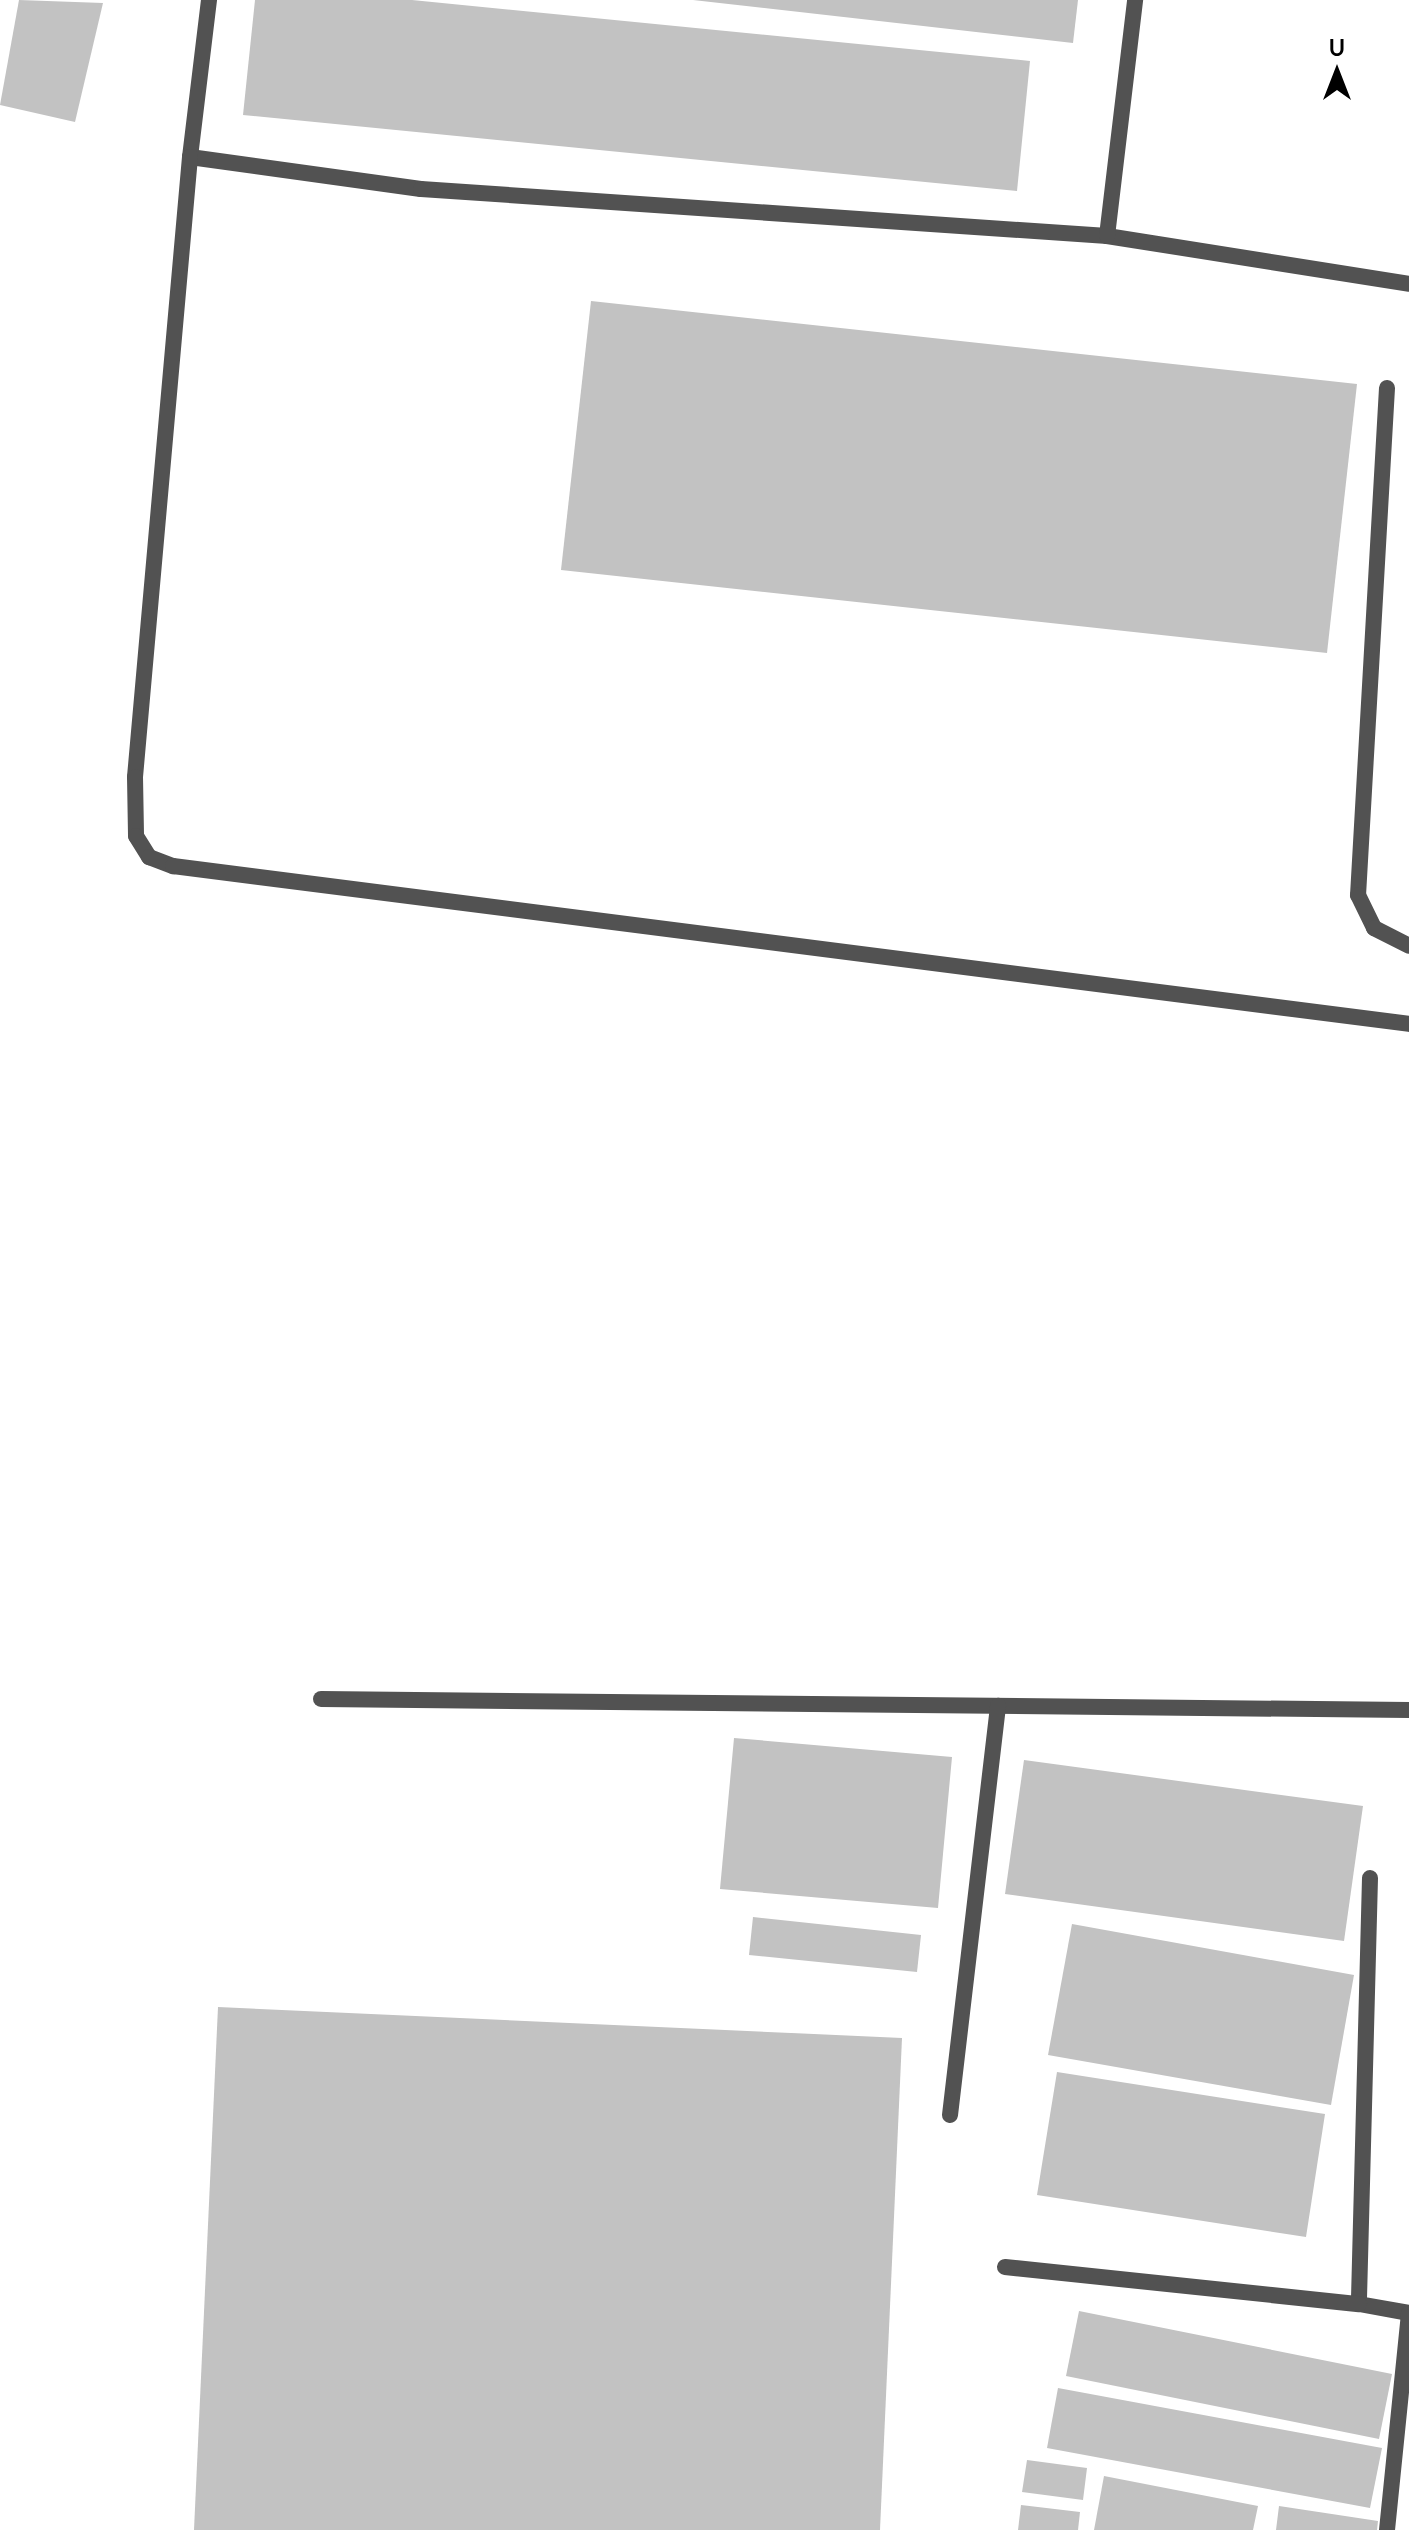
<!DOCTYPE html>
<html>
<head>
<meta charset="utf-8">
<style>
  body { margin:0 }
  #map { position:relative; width:1409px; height:2530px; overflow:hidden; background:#fff; font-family:Lato,sans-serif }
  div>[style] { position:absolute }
  .building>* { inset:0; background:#c2c2c2 }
  .lane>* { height:16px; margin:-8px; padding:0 8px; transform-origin:8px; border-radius:8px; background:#525252 }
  span { translate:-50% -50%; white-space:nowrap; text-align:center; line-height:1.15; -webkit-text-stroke:6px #fff; paint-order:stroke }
  .north { position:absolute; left:1297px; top:32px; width:80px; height:80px; -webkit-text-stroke:6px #fff; paint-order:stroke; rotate:0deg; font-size:22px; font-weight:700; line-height:32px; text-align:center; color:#000 }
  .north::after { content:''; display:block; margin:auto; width:28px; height:36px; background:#000; clip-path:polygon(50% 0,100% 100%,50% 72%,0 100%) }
</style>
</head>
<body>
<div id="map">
  <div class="building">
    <i style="clip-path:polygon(19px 0,103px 3px,75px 122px,0 105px)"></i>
    <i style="clip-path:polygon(255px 0,412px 0,1030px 61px,1017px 191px,243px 115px)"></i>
    <i style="clip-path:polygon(693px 0,1078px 0,1073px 43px)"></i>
    <i style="clip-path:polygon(591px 301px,1357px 384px,1327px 653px,561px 570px)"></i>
    <i style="clip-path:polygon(734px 1738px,952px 1757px,938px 1908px,720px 1889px)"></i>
    <i style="clip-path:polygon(1024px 1760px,1363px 1806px,1344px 1941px,1005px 1894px)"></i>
    <i style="clip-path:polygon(753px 1917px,921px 1935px,917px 1972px,749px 1955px)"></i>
    <i style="clip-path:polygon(1072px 1924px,1354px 1975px,1331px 2105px,1048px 2055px)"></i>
    <i style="clip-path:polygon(218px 2007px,902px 2038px,880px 2530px,194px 2530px)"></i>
    <i style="clip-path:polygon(1057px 2072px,1325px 2114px,1306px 2237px,1037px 2195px)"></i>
    <i style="clip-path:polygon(1079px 2311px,1392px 2374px,1379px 2439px,1066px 2376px)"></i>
    <i style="clip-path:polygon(1058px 2388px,1382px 2448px,1370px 2508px,1047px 2448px)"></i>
    <i style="clip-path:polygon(1027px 2460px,1087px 2468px,1083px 2500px,1022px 2492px)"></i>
    <i style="clip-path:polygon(1104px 2476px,1258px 2506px,1253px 2530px,1094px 2530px)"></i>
    <i style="clip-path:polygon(1021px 2505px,1080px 2512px,1078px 2530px,1018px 2530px)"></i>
    <i style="clip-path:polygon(1279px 2506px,1378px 2521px,1377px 2530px,1276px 2530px)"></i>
  </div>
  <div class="lane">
    <i style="left:209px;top:0;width:158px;rotate:96.9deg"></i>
    <i style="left:190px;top:157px;width:233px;rotate:7.9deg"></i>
    <i style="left:421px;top:189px;width:688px;rotate:3.92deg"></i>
    <i style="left:1107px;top:236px;width:306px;rotate:9deg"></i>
    <i style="left:190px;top:157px;width:622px;rotate:95.07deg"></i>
    <i style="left:135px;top:777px;width:59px;rotate:89deg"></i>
    <i style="left:136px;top:836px;width:25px;rotate:58deg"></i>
    <i style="left:149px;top:857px;width:26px;rotate:21deg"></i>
    <i style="left:173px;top:866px;width:1246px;rotate:7.28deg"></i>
    <i style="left:1107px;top:236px;width:238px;rotate:-83.2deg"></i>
    <i style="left:1387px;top:388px;width:508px;rotate:93.27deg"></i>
    <i style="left:1358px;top:895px;width:37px;rotate:64deg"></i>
    <i style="left:1374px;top:928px;width:39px;rotate:27deg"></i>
    <i style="left:321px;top:1699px;width:1088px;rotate:0.58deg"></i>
    <i style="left:1370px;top:1878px;width:426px;rotate:91.5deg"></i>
    <i style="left:1359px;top:2304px;width:51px;rotate:10.2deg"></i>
    <i style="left:950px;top:2115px;width:412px;rotate:-83.3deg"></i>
    <i style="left:1005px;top:2267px;width:356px;rotate:6deg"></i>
    <i style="left:1387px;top:2530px;width:218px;rotate:-84.2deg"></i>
  </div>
  <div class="north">U</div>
</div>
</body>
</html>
